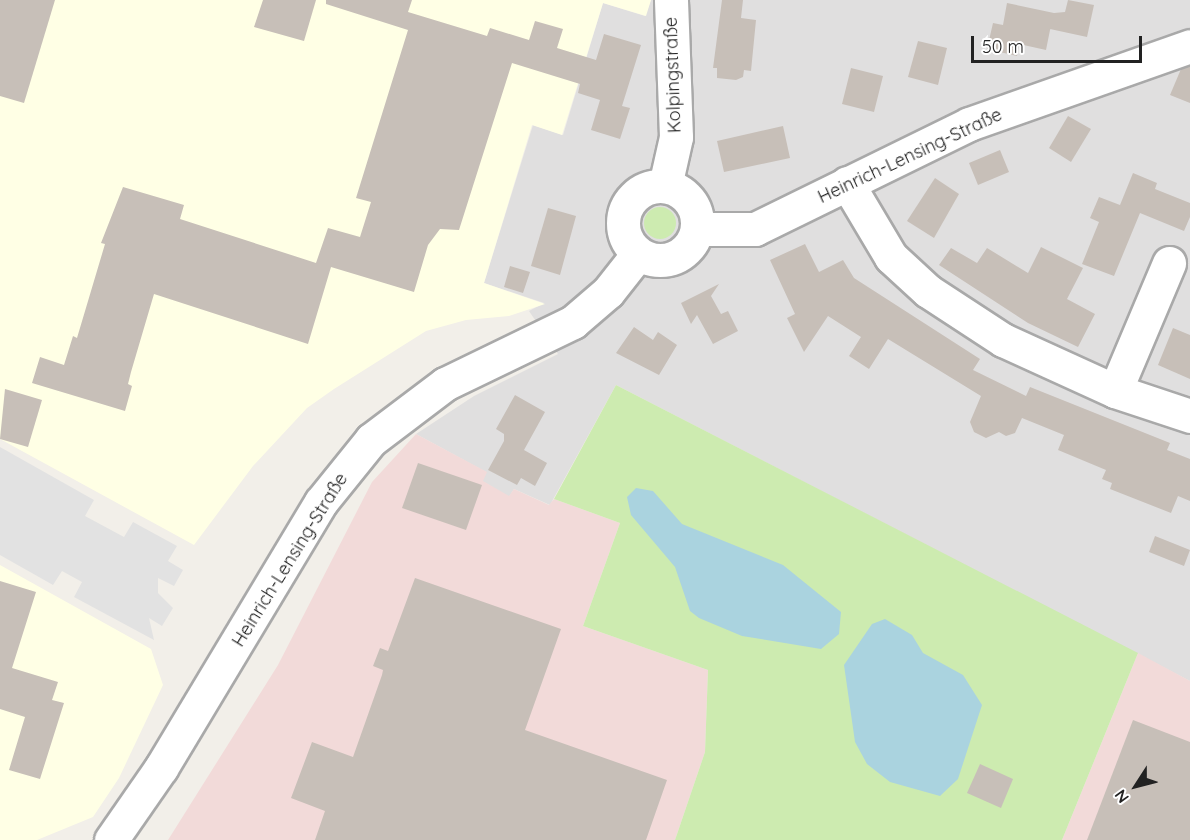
<!DOCTYPE html>
<html>
<head>
<meta charset="utf-8">
<style>
  body { margin:0 }
  #map { position:relative; width:1190px; height:840px; overflow:hidden; background:#f2efe9; font-family:Quicksand,sans-serif }
  div>[style] { position:absolute }
  .residential>* { inset:0; background:#e0dfdf }
  .commercial>* { inset:0; background:#f2dad9 }
  .education>* { inset:0; background:#ffffe5 }
  .grass>* { inset:0; background:#cdebb0 }
  .round { border-radius:50% }
  .parking>* { inset:0; background:#e2e2e2 }
  .water>* { inset:0; background:#aad3df }
  .building>* { inset:0; background:#c7bfb8 }
  .roads { filter:drop-shadow(2px 0 #a9a9a9) drop-shadow(-2px 0 #a9a9a9) drop-shadow(0 2px #a9a9a9) drop-shadow(0 -2px #a9a9a9) }
  .minor>* { height:33px; margin:-16.5px; padding:0 16.5px; transform-origin:16.5px; border-radius:16.5px; background:#fff }
  .minor>.ring { margin:-16.5px; padding:0; box-sizing:content-box; background:none; border:33px solid #fff; border-radius:50% }
  span { translate:-50% -50%; white-space:nowrap; text-align:center; line-height:1.15; -webkit-text-stroke:4.5px #fff; paint-order:stroke }
  .street-label { font-size:18px; color:#222 }
  .north { position:absolute; left:1106px; top:756px; width:60px; height:60px; -webkit-text-stroke:4px #fff; paint-order:stroke; rotate:234deg; font-size:16px; font-weight:700; line-height:24px; text-align:center; color:#222 }
  .north::after { content:''; display:block; margin:auto; width:21px; height:27px; background:#222; clip-path:polygon(50% 0,100% 100%,50% 72%,0 100%) }
  .scale { position:absolute; left:971px; top:36px; width:171px; height:27px; box-sizing:border-box; border:3px solid #222; border-top:0; padding-left:8px; font-size:18px; line-height:21px; white-space:nowrap; color:#222; -webkit-text-stroke:4px #fff; paint-order:stroke }
</style>
</head>
<body>
<div id="map">
  <div class="residential">
    <i style="clip-path:polygon(651px 0,1190px 0,1190px 681px,616px 385px,550px 505px,514px 489px,509px 497px,482px 481px,486px 472px,416px 434px,474px 396px,558px 354px,529px 311px,544px 303px,484px 283px,533px 125px,563px 135px,603px 3px,645px 16px)"></i>
  </div>
  <div class="commercial">
    <i style="clip-path:polygon(416px 434px,487px 472px,483px 481px,509px 496px,514px 489px,549px 505px,554px 499px,620px 523px,583px 626px,708px 670px,705px 752px,675px 840px,168px 840px,278px 665px,372px 482px)"></i>
    <i style="clip-path:polygon(1138px 653px,1190px 681px,1190px 840px,1062px 840px)"></i>
  </div>
  <div class="education">
    <i style="clip-path:polygon(0 0,651px 0,646px 16px,603px 3px,562px 135px,532px 125px,484px 283px,545px 304px,509px 316px,466px 320px,426px 331px,334px 389px,307px 408px,253px 466px,194px 545px,0 439px)"></i>
    <i style="clip-path:polygon(0 565px,151px 649px,163px 685px,119px 778px,93px 817px,37px 840px,0 840px)"></i>
  </div>
  <div class="grass">
    <i class="round" style="left:644px;top:207px;width:32px;height:32px"></i>
    <i style="clip-path:polygon(616px 385px,1138px 653px,1062px 840px,675px 840px,705px 752px,708px 670px,583px 626px,620px 523px,554px 499px)"></i>
  </div>
  <div class="parking">
    <i style="clip-path:polygon(0 447px,94px 500px,85px 516px,124px 537px,133px 522px,177px 546px,168px 561px,183px 570px,174px 586px,158px 578px,158px 593px,173px 608px,162px 626px,149px 618px,154px 640px,74px 597px,82px 582px,62px 571px,53px 585px,0 555px)"></i>
  </div>
  <div class="water">
    <i style="clip-path:polygon(636px 488px,653px 491px,682px 524px,783px 565px,841px 612px,839px 634px,821px 649px,742px 636px,699px 618px,690px 611px,675px 567px,631px 515px,627px 497px)"></i>
    <i style="clip-path:polygon(885px 619px,912px 635px,923px 653px,963px 675px,982px 705px,958px 779px,940px 796px,890px 782px,867px 764px,855px 742px,844px 665px,872px 624px)"></i>
  </div>
  <div class="building">
    <i style="clip-path:polygon(0 0,55px 0,24px 103px,0 96px)"></i>
    <i style="clip-path:polygon(263px 0,316px 0,304px 41px,254px 27px)"></i>
    <i style="clip-path:polygon(326px 0,412px 0,408px 12px,487px 36px,490px 28px,529px 40px,535px 21px,563px 29px,557px 48px,596px 60px,604px 34px,641px 45px,622px 106px,630px 108px,620px 139px,591px 130px,600px 100px,578px 93px,580px 84px,512px 63px,459px 230px,440px 229px,428px 245px,414px 292px,331px 267px,308px 344px,154px 294px,131px 372px,128px 384px,132px 386px,125px 411px,32px 383px,40px 357px,64px 365px,73px 336px,77px 338px,105px 244px,101px 243px,123px 187px,184px 205px,180px 219px,316px 263px,328px 228px,360px 237px,371px 202px,356px 198px,408px 30px,326px 4px)"></i>
    <i style="clip-path:polygon(722px 0,743px 0,741px 18px,756px 20px,751px 71px,744px 70px,743px 77px,736px 80px,717px 78px,717px 68px,713px 68px)"></i>
    <i style="clip-path:polygon(1068px 0,1094px 5px,1087px 37px,1050px 29px,1051px 25px,1046px 50px,1019px 44px,1017px 56px,987px 49px,993px 23px,1003px 25px,1007px 3px,1054px 13px,1065px 12px)"></i>
    <i style="clip-path:polygon(918px 41px,947px 48px,938px 85px,908px 77px)"></i>
    <i style="clip-path:polygon(1190px 66px,1190px 103px,1170px 95px,1181px 69px)"></i>
    <i style="clip-path:polygon(851px 68px,883px 76px,874px 112px,842px 104px)"></i>
    <i style="clip-path:polygon(1068px 116px,1091px 129px,1071px 162px,1049px 148px)"></i>
    <i style="clip-path:polygon(783px 126px,790px 158px,724px 172px,717px 141px)"></i>
    <i style="clip-path:polygon(1000px 150px,1009px 172px,978px 185px,969px 163px)"></i>
    <i style="clip-path:polygon(1133px 173px,1157px 183px,1155px 189px,1190px 203px,1190px 217px,1184px 231px,1140px 213px,1114px 276px,1082px 264px,1099px 222px,1090px 218px,1099px 197px,1120px 205px)"></i>
    <i style="clip-path:polygon(935px 178px,959px 194px,934px 238px,907px 221px)"></i>
    <i style="clip-path:polygon(548px 208px,576px 216px,560px 275px,531px 266px)"></i>
    <i style="clip-path:polygon(805px 244px,819px 272px,843px 260px,854px 278px,980px 359px,973px 370px,1026px 396px,1030px 387px,1170px 443px,1167px 450px,1190px 459px,1190px 501px,1178px 496px,1171px 513px,1110px 489px,1112px 483px,1102px 479px,1106px 470px,1058px 450px,1064px 435px,1022px 418px,1015px 433px,1006px 436px,999px 432px,986px 438px,974px 432px,970px 422px,981px 396px,888px 339px,869px 369px,849px 356px,861px 337px,828px 316px,804px 352px,787px 318px,795px 314px,770px 260px)"></i>
    <i style="clip-path:polygon(1041px 247px,1083px 268px,1067px 299px,1095px 314px,1078px 347px,1028px 323px,939px 265px,951px 248px,977px 263px,987px 248px,1028px 273px)"></i>
    <i style="clip-path:polygon(510px 266px,530px 272px,523px 293px,504px 287px)"></i>
    <i style="clip-path:polygon(719px 284px,711px 296px,721px 314px,728px 311px,738px 331px,713px 344px,697px 315px,691px 324px,681px 303px)"></i>
    <i style="clip-path:polygon(634px 327px,653px 340px,658px 332px,677px 345px,659px 375px,616px 353px)"></i>
    <i style="clip-path:polygon(1173px 328px,1190px 335px,1190px 379px,1158px 365px)"></i>
    <i style="clip-path:polygon(5px 389px,42px 400px,28px 447px,0 439px)"></i>
    <i style="clip-path:polygon(515px 395px,545px 412px,524px 450px,547px 463px,535px 486px,521px 478px,517px 485px,488px 470px,504px 441px,504px 434px,496px 429px)"></i>
    <i style="clip-path:polygon(418px 463px,482px 485px,466px 530px,402px 508px)"></i>
    <i style="clip-path:polygon(1155px 536px,1190px 550px,1184px 566px,1149px 552px)"></i>
    <i style="clip-path:polygon(415px 578px,561px 629px,525px 730px,667px 780px,646px 840px,315px 840px,325px 811px,291px 798px,312px 742px,353px 757px,382px 675px,383px 670px,373px 666px,380px 648px,388px 651px)"></i>
    <i style="clip-path:polygon(0 581px,36px 592px,12px 668px,58px 682px,52px 700px,64px 703px,40px 779px,9px 770px,25px 717px,0 709px)"></i>
    <i style="clip-path:polygon(1133px 720px,1190px 742px,1190px 840px,1087px 840px)"></i>
    <i style="clip-path:polygon(980px 764px,1013px 779px,1001px 808px,967px 793px)"></i>
  </div>
  <div class="roads">
    <div class="minor">
      <i style="left:847px;top:183px;width:86px;rotate:59.3deg"></i>
      <i style="left:891px;top:257px;width:50px;rotate:42.6deg"></i>
      <i style="left:928px;top:291px;width:90px;rotate:33.2deg"></i>
      <i style="left:1003px;top:340px;width:123px;rotate:24.5deg"></i>
      <i style="left:1115px;top:391px;width:79px;rotate:18.4deg"></i>
      <i class="ring" style="left:623px;top:186px;width:41px;height:41px"></i>
      <i style="left:665px;top:186px;width:50px;rotate:-77.3deg"></i>
      <i style="left:676px;top:137px;width:137px;rotate:-92.1deg"></i>
      <i style="left:697px;top:229px;width:58px"></i>
      <i style="left:755px;top:229px;width:238px;rotate:-26.1deg"></i>
      <i style="left:969px;top:124px;width:234px;rotate:-19.4deg"></i>
      <i style="left:1115px;top:391px;width:139px;rotate:-67.1deg"></i>
      <i style="left:111px;top:840px;width:88px;rotate:-55.2deg"></i>
      <i style="left:161px;top:768px;width:310px;rotate:-59deg"></i>
      <i style="left:321px;top:502px;width:80px;rotate:-51.1deg"></i>
      <i style="left:371px;top:440px;width:93px;rotate:-37.1deg"></i>
      <i style="left:445px;top:384px;width:142px;rotate:-25.8deg"></i>
      <i style="left:573px;top:322px;width:46px;rotate:-40.6deg"></i>
      <i style="left:608px;top:292px;width:48px;rotate:-51.7deg"></i>
    </div>
  </div>
  <div class="street-label">
    <span style="left:673px;top:75px;rotate:-92deg">Kolpingstraße</span>
    <span style="left:910px;top:156px;rotate:-25deg">Heinrich-Lensing-Straße</span>
    <span style="left:290px;top:560px;rotate:-58deg">Heinrich-Lensing-Straße</span>
  </div>
  <div class="north">N</div>
  <div class="scale">50 m</div>
</div>
</body>
</html>
